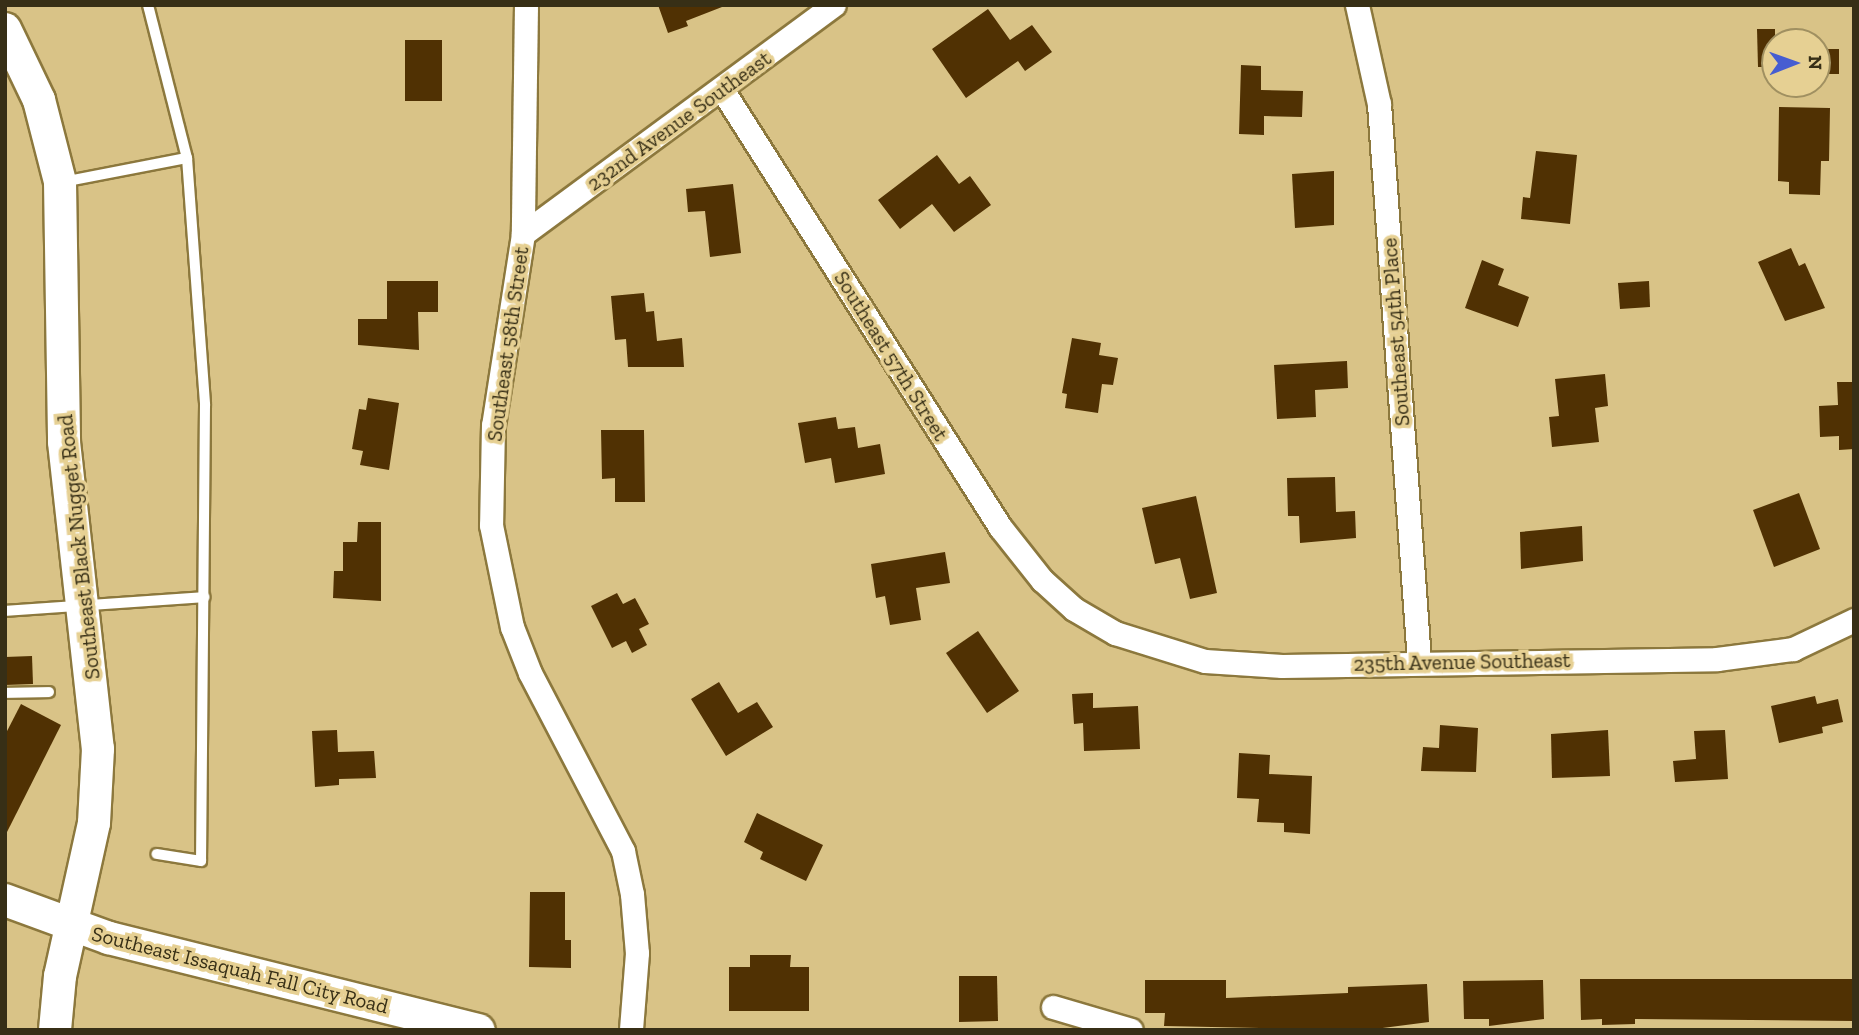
<!DOCTYPE html>
<html>
<head>
<meta charset="utf-8">
<style>
  body { margin:0 }
  #map { position:relative; width:1859px; height:1035px; overflow:hidden; background:#d9c387; font-family:"Zilla Slab",serif }
  div>[style] { position:absolute }
  .building>* { inset:0; background:#503103 }
  .roads { filter:drop-shadow(2px 0 #8c783d) drop-shadow(-2px 0 #8c783d) drop-shadow(0 2px #8c783d) drop-shadow(0 -2px #8c783d) }
  .lane>* { height:10px; margin:-5px; padding:0 5px; transform-origin:5px; border-radius:5px; background:#fff }
  .street>* { height:23px; margin:-11.5px; padding:0 11.5px; transform-origin:11.5px; border-radius:11.5px; background:#fff }
  .secondary>* { height:32px; margin:-16px; padding:0 16px; transform-origin:16px; border-radius:16px; background:#fff }
  span { translate:-50% -50%; white-space:nowrap; text-align:center; line-height:1.15; -webkit-text-stroke:7px #e6d093; paint-order:stroke }
  .street-label { font-size:21px; color:#372f16 }
  .frame { position:absolute; inset:0; border:7px solid #372f16; pointer-events:none }
  .north { position:absolute; left:1761px; top:28px; width:70px; height:70px; box-sizing:border-box; background:#e6d093; border:2px solid #a09061; border-radius:50%; rotate:89deg; font-size:19px; font-weight:700; line-height:28px; text-align:center; color:#372f16 }
  .north::after { content:''; display:block; margin:auto; width:24px; height:32px; background:#465dd1; clip-path:polygon(50% 0,100% 100%,50% 72%,0 100%) }
</style>
</head>
<body>
<div id="map">
  <div class="building">
    <i style="clip-path:polygon(658px 5px,722px 5px,722px 7px,686px 21px,688px 26px,668px 33px)"></i>
    <i style="clip-path:polygon(988px 9px,1010px 40px,1032px 25px,1052px 52px,1025px 71px,1018px 61px,966px 98px,932px 49px)"></i>
    <i style="clip-path:polygon(1757px 29px,1775px 29px,1775px 67px,1758px 67px)"></i>
    <i style="clip-path:polygon(405px 40px,442px 40px,442px 101px,405px 101px)"></i>
    <i style="clip-path:polygon(1817px 49px,1839px 49px,1839px 74px,1817px 74px)"></i>
    <i style="clip-path:polygon(1241px 65px,1261px 66px,1261px 90px,1303px 91px,1302px 117px,1264px 116px,1264px 135px,1239px 134px)"></i>
    <i style="clip-path:polygon(1779px 107px,1830px 108px,1829px 161px,1821px 161px,1820px 195px,1789px 194px,1789px 182px,1778px 181px)"></i>
    <i style="clip-path:polygon(1536px 151px,1577px 155px,1570px 224px,1521px 219px,1523px 197px,1530px 198px)"></i>
    <i style="clip-path:polygon(937px 155px,959px 184px,970px 176px,991px 205px,954px 232px,932px 204px,900px 229px,878px 200px)"></i>
    <i style="clip-path:polygon(1334px 171px,1334px 225px,1295px 228px,1292px 174px)"></i>
    <i style="clip-path:polygon(733px 184px,741px 253px,710px 257px,705px 211px,688px 212px,686px 189px)"></i>
    <i style="clip-path:polygon(1791px 248px,1799px 266px,1805px 263px,1825px 308px,1785px 321px,1758px 262px)"></i>
    <i style="clip-path:polygon(1482px 260px,1504px 269px,1498px 285px,1529px 297px,1518px 327px,1465px 308px)"></i>
    <i style="clip-path:polygon(387px 281px,438px 281px,438px 312px,418px 312px,419px 350px,358px 345px,358px 319px,387px 319px)"></i>
    <i style="clip-path:polygon(1649px 281px,1650px 307px,1620px 309px,1618px 283px)"></i>
    <i style="clip-path:polygon(644px 293px,646px 312px,654px 311px,657px 341px,682px 338px,684px 367px,628px 367px,626px 339px,615px 340px,611px 296px)"></i>
    <i style="clip-path:polygon(1072px 338px,1101px 343px,1099px 355px,1118px 358px,1113px 385px,1102px 384px,1098px 413px,1065px 408px,1067px 394px,1062px 393px)"></i>
    <i style="clip-path:polygon(1347px 361px,1348px 388px,1315px 390px,1316px 417px,1277px 419px,1274px 365px)"></i>
    <i style="clip-path:polygon(1605px 374px,1608px 406px,1595px 408px,1599px 442px,1552px 447px,1549px 417px,1559px 416px,1555px 379px)"></i>
    <i style="clip-path:polygon(1837px 382px,1854px 382px,1854px 449px,1839px 450px,1839px 436px,1820px 437px,1819px 406px,1838px 405px)"></i>
    <i style="clip-path:polygon(368px 398px,399px 403px,389px 470px,360px 465px,363px 451px,352px 449px,359px 409px,366px 410px)"></i>
    <i style="clip-path:polygon(836px 417px,838px 429px,855px 427px,858px 448px,880px 444px,885px 474px,835px 483px,831px 458px,805px 463px,798px 423px)"></i>
    <i style="clip-path:polygon(601px 430px,644px 430px,645px 502px,615px 502px,615px 478px,602px 479px)"></i>
    <i style="clip-path:polygon(1335px 477px,1336px 512px,1355px 511px,1356px 538px,1300px 543px,1299px 516px,1288px 516px,1287px 478px)"></i>
    <i style="clip-path:polygon(1799px 493px,1820px 549px,1774px 567px,1753px 510px)"></i>
    <i style="clip-path:polygon(1196px 496px,1217px 593px,1190px 599px,1180px 558px,1155px 564px,1142px 508px)"></i>
    <i style="clip-path:polygon(358px 522px,381px 522px,381px 601px,333px 598px,334px 571px,343px 571px,343px 542px,357px 542px)"></i>
    <i style="clip-path:polygon(1582px 526px,1583px 561px,1521px 569px,1520px 532px)"></i>
    <i style="clip-path:polygon(945px 552px,950px 583px,916px 588px,921px 620px,890px 625px,885px 596px,876px 598px,871px 564px)"></i>
    <i style="clip-path:polygon(617px 593px,623px 604px,635px 598px,649px 624px,639px 629px,647px 645px,632px 653px,626px 641px,612px 648px,591px 606px)"></i>
    <i style="clip-path:polygon(978px 631px,1019px 691px,987px 713px,946px 653px)"></i>
    <i style="clip-path:polygon(32px 656px,33px 684px,5px 685px,5px 657px)"></i>
    <i style="clip-path:polygon(719px 682px,738px 713px,757px 702px,773px 727px,726px 756px,691px 699px)"></i>
    <i style="clip-path:polygon(1093px 693px,1093px 708px,1138px 706px,1140px 749px,1084px 751px,1083px 723px,1074px 724px,1072px 694px)"></i>
    <i style="clip-path:polygon(1815px 696px,1817px 704px,1838px 699px,1843px 722px,1822px 727px,1823px 733px,1779px 743px,1771px 706px)"></i>
    <i style="clip-path:polygon(21px 704px,61px 725px,5px 836px,5px 735px)"></i>
    <i style="clip-path:polygon(1440px 725px,1478px 728px,1476px 772px,1421px 771px,1423px 747px,1439px 748px)"></i>
    <i style="clip-path:polygon(337px 730px,338px 752px,374px 751px,376px 778px,339px 779px,339px 785px,315px 787px,312px 731px)"></i>
    <i style="clip-path:polygon(1608px 730px,1610px 776px,1552px 778px,1551px 734px)"></i>
    <i style="clip-path:polygon(1725px 730px,1728px 779px,1675px 782px,1673px 761px,1696px 759px,1694px 731px)"></i>
    <i style="clip-path:polygon(1239px 753px,1270px 755px,1269px 774px,1312px 776px,1310px 834px,1284px 832px,1284px 823px,1257px 822px,1259px 799px,1237px 798px)"></i>
    <i style="clip-path:polygon(757px 813px,823px 845px,806px 881px,760px 859px,763px 852px,744px 842px)"></i>
    <i style="clip-path:polygon(530px 892px,565px 892px,565px 940px,571px 940px,571px 968px,529px 967px)"></i>
    <i style="clip-path:polygon(750px 955px,791px 955px,790px 967px,809px 967px,809px 1011px,729px 1011px,729px 967px,750px 967px)"></i>
    <i style="clip-path:polygon(959px 976px,997px 976px,998px 1021px,959px 1022px)"></i>
    <i style="clip-path:polygon(1580px 979px,1854px 979px,1854px 1021px,1635px 1019px,1635px 1024px,1602px 1025px,1602px 1019px,1581px 1020px)"></i>
    <i style="clip-path:polygon(1145px 980px,1226px 980px,1226px 998px,1348px 993px,1348px 987px,1427px 984px,1429px 1022px,1367px 1030px,1164px 1026px,1165px 1013px,1145px 1013px)"></i>
    <i style="clip-path:polygon(1543px 980px,1544px 1019px,1489px 1026px,1489px 1019px,1464px 1019px,1463px 981px)"></i>
  </div>
  <div class="roads">
    <div class="lane">
      <i style="left:148px;top:5px;width:158px;rotate:75.7deg"></i>
      <i style="left:187px;top:158px;width:248px;rotate:85.8deg"></i>
      <i style="left:205px;top:405px;width:456px;rotate:90.5deg"></i>
      <i style="left:201px;top:861px;width:45px;rotate:-171deg"></i>
      <i style="left:63px;top:182px;width:126px;rotate:-11deg"></i>
      <i style="left:5px;top:611px;width:200px;rotate:-4deg"></i>
      <i style="left:5px;top:693px;width:44px;rotate:-1.3deg"></i>
    </div>
    <div class="street">
      <i style="left:526px;top:5px;width:229px;rotate:90.8deg"></i>
      <i style="left:523px;top:234px;width:193px;rotate:98.9deg"></i>
      <i style="left:493px;top:425px;width:100px;rotate:91.1deg"></i>
      <i style="left:491px;top:525px;width:104px;rotate:78.4deg"></i>
      <i style="left:512px;top:627px;width:49px;rotate:68.6deg"></i>
      <i style="left:530px;top:673px;width:201px;rotate:62.4deg"></i>
      <i style="left:623px;top:851px;width:44px;rotate:78.2deg"></i>
      <i style="left:632px;top:894px;width:59px;rotate:85.2deg"></i>
      <i style="left:637px;top:953px;width:77px;rotate:94.5deg"></i>
      <i style="left:1357px;top:5px;width:101px;rotate:77.5deg"></i>
      <i style="left:1379px;top:104px;width:558px;rotate:85.89deg"></i>
      <i style="left:723px;top:91px;width:517px;rotate:57.57deg"></i>
      <i style="left:1000px;top:527px;width:68px;rotate:51.6deg"></i>
      <i style="left:1042px;top:580px;width:43px;rotate:42.2deg"></i>
      <i style="left:1074px;top:609px;width:48px;rotate:30.3deg"></i>
      <i style="left:1115px;top:633px;width:94px;rotate:17.3deg"></i>
      <i style="left:1205px;top:661px;width:77px;rotate:3.7deg"></i>
      <i style="left:1282px;top:666px;width:435px;rotate:-0.9deg"></i>
      <i style="left:1717px;top:659px;width:77px;rotate:-7.5deg"></i>
      <i style="left:1793px;top:649px;width:68px;rotate:-25.4deg"></i>
      <i style="left:523px;top:234px;width:386px;rotate:-36.4deg"></i>
      <i style="left:1053px;top:1007px;width:81px;rotate:16.4deg"></i>
    </div>
    <div class="secondary">
      <i style="left:5px;top:29px;width:79px;rotate:64.4deg"></i>
      <i style="left:39px;top:100px;width:85px;rotate:75.6deg"></i>
      <i style="left:60px;top:182px;width:260px;rotate:89.1deg"></i>
      <i style="left:64px;top:442px;width:309px;rotate:83.7deg"></i>
      <i style="left:98px;top:749px;width:74px;rotate:93.1deg"></i>
      <i style="left:94px;top:823px;width:157px;rotate:102.5deg"></i>
      <i style="left:60px;top:976px;width:54px;rotate:95.3deg"></i>
      <i style="left:5px;top:900px;width:111px;rotate:20.1deg"></i>
      <i style="left:109px;top:938px;width:381px;rotate:14deg"></i>
    </div>
  </div>
  <div class="street-label">
    <span style="left:679px;top:121px;rotate:-36deg">232nd Avenue Southeast</span>
    <span style="left:1396px;top:332px;rotate:-94deg">Southeast 54th Place</span>
    <span style="left:508px;top:344px;rotate:-82deg">Southeast 58th Street</span>
    <span style="left:891px;top:356px;rotate:58deg">Southeast 57th Street</span>
    <span style="left:79px;top:547px;rotate:-96deg">Southeast Black Nugget Road</span>
    <span style="left:1462px;top:662px;rotate:-1deg">235th Avenue Southeast</span>
    <span style="left:240px;top:970px;rotate:14deg">Southeast Issaquah Fall City Road</span>
  </div>
  <div class="frame"></div>
  <div class="north">N</div>
</div>
</body>
</html>
